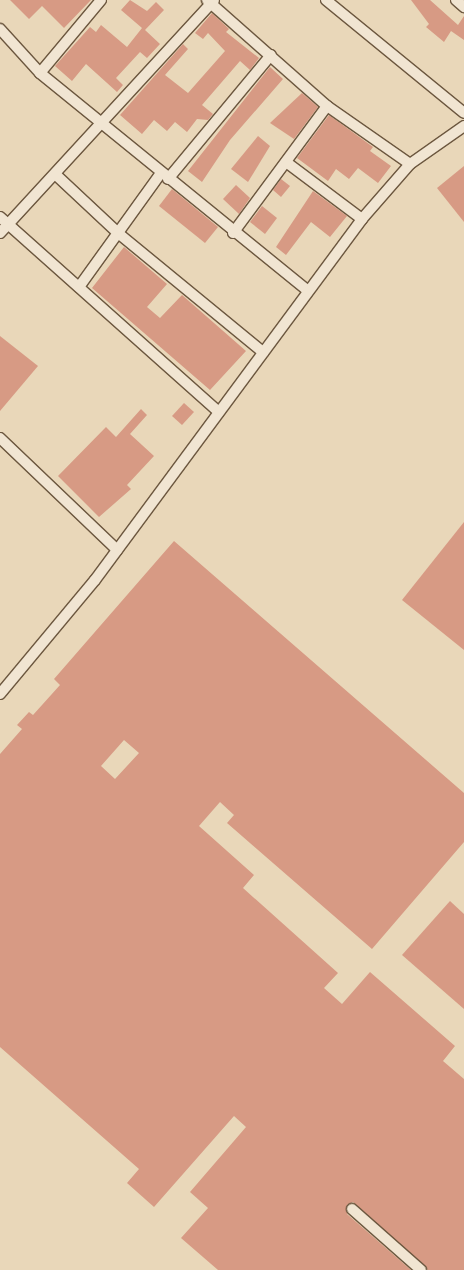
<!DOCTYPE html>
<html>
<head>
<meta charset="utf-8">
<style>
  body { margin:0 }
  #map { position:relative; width:464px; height:1270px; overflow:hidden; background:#e9d7b9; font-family:"Sorts Mill Goudy",serif }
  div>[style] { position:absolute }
  .building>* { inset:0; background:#d79a84 }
  .roads { filter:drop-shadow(1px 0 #6c573f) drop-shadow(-1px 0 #6c573f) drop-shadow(0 1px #6c573f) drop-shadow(0 -1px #6c573f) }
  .street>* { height:10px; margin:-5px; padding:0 5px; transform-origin:5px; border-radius:5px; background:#f1e5d2 }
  span { translate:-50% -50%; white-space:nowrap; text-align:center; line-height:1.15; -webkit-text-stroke:4px #f1e5d2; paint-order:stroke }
</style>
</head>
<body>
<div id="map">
  <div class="building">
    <i style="clip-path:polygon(10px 0,91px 0,64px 28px,42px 6px,29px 19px)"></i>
    <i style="clip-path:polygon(130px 0,147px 11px,156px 2px,164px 10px,145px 30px,160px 44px,147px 58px,140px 52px,116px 78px,123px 85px,117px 92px,86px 64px,72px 81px,55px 66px,90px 27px,96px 32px,101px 25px,127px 47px,142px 28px,121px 10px)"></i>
    <i style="clip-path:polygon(411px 0,430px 0,458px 25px,464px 16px,464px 40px,451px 31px,444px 42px,426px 27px,429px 24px)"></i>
    <i style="clip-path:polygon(212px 13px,229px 29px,226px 32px,259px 58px,250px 70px,240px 61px,202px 105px,213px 114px,208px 120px,197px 119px,187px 132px,175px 122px,167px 131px,154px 120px,142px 134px,120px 115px,183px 44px,188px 49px,165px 75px,188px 93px,225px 51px,208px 33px,203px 39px,195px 33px)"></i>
    <i style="clip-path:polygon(270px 67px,283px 79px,230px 140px,202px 182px,188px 171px)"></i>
    <i style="clip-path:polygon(302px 93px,318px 107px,294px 139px,270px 123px)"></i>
    <i style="clip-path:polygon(329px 115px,373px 147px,370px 151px,391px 166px,378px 183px,358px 168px,349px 179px,336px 169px,328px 181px,297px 158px)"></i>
    <i style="clip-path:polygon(258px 136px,270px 146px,248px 182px,231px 169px)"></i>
    <i style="clip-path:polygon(464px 166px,464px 222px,437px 188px)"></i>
    <i style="clip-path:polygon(281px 179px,290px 186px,281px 197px,273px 190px)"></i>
    <i style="clip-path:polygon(236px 185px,250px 198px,239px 214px,223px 199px)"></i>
    <i style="clip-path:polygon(172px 189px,218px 227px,205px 243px,159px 206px)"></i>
    <i style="clip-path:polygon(313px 191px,347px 216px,330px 237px,311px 222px,286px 255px,276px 247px)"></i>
    <i style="clip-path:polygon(262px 206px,277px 218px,265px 234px,250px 222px)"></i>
    <i style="clip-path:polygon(124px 247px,167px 284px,147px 307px,160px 318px,182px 295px,246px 351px,210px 390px,92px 288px)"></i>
    <i style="clip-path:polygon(0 336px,38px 366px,0 411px)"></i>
    <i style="clip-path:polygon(184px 403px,194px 412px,182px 425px,172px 416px)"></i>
    <i style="clip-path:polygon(141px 409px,147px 415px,130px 434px,154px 456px,127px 485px,131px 489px,99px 517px,58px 476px,106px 427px,116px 437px)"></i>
    <i style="clip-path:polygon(464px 522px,464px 650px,402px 600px)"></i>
    <i style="clip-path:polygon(evenodd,174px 541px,464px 793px,464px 842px,372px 949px,227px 823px,234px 815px,220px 802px,199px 826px,254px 875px,243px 888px,338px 973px,324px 988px,342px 1004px,370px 972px,455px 1046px,443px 1061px,464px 1079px,464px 1270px,428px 1270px,353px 1202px,347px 1205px,347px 1214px,411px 1270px,218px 1270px,181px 1238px,208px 1208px,190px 1192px,246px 1127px,234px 1116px,154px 1207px,127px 1183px,139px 1169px,0 1047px,0 754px,22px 729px,17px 725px,29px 712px,33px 715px,60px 685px,54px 679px,174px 541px,124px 740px,139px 753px,115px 779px,101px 766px,124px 740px)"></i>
    <i style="clip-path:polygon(450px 901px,464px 914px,464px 1009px,402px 955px)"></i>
  </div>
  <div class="roads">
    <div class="street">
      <i style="left:207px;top:0;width:160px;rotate:41.5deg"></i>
      <i style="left:327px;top:106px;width:101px;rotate:34.9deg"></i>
      <i style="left:326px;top:0;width:178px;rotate:39.3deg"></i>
      <i style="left:456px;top:0;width:11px;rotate:41deg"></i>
      <i style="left:0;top:29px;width:59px;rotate:47.7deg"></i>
      <i style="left:40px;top:73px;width:345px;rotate:39.1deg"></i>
      <i style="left:40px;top:73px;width:95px;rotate:-50.1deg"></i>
      <i style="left:286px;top:162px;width:95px;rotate:36.9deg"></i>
      <i style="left:55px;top:174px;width:86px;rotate:43.1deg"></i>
      <i style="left:118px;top:233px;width:188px;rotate:39.4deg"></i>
      <i style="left:168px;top:179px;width:161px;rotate:-50.3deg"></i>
      <i style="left:0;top:217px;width:293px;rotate:41.7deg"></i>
      <i style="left:0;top:233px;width:316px;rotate:-47.4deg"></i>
      <i style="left:233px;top:233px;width:158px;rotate:-53.5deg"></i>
      <i style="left:79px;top:287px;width:140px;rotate:-54.3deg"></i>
      <i style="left:0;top:438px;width:162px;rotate:43.7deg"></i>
      <i style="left:0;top:694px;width:148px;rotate:-50.2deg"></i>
      <i style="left:95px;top:580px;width:449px;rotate:-53.5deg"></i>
      <i style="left:362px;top:219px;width:73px;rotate:-48.9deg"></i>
      <i style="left:410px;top:164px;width:66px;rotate:-35.1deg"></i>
      <i style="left:352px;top:1209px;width:92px;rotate:41.5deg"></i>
    </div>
  </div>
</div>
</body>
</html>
